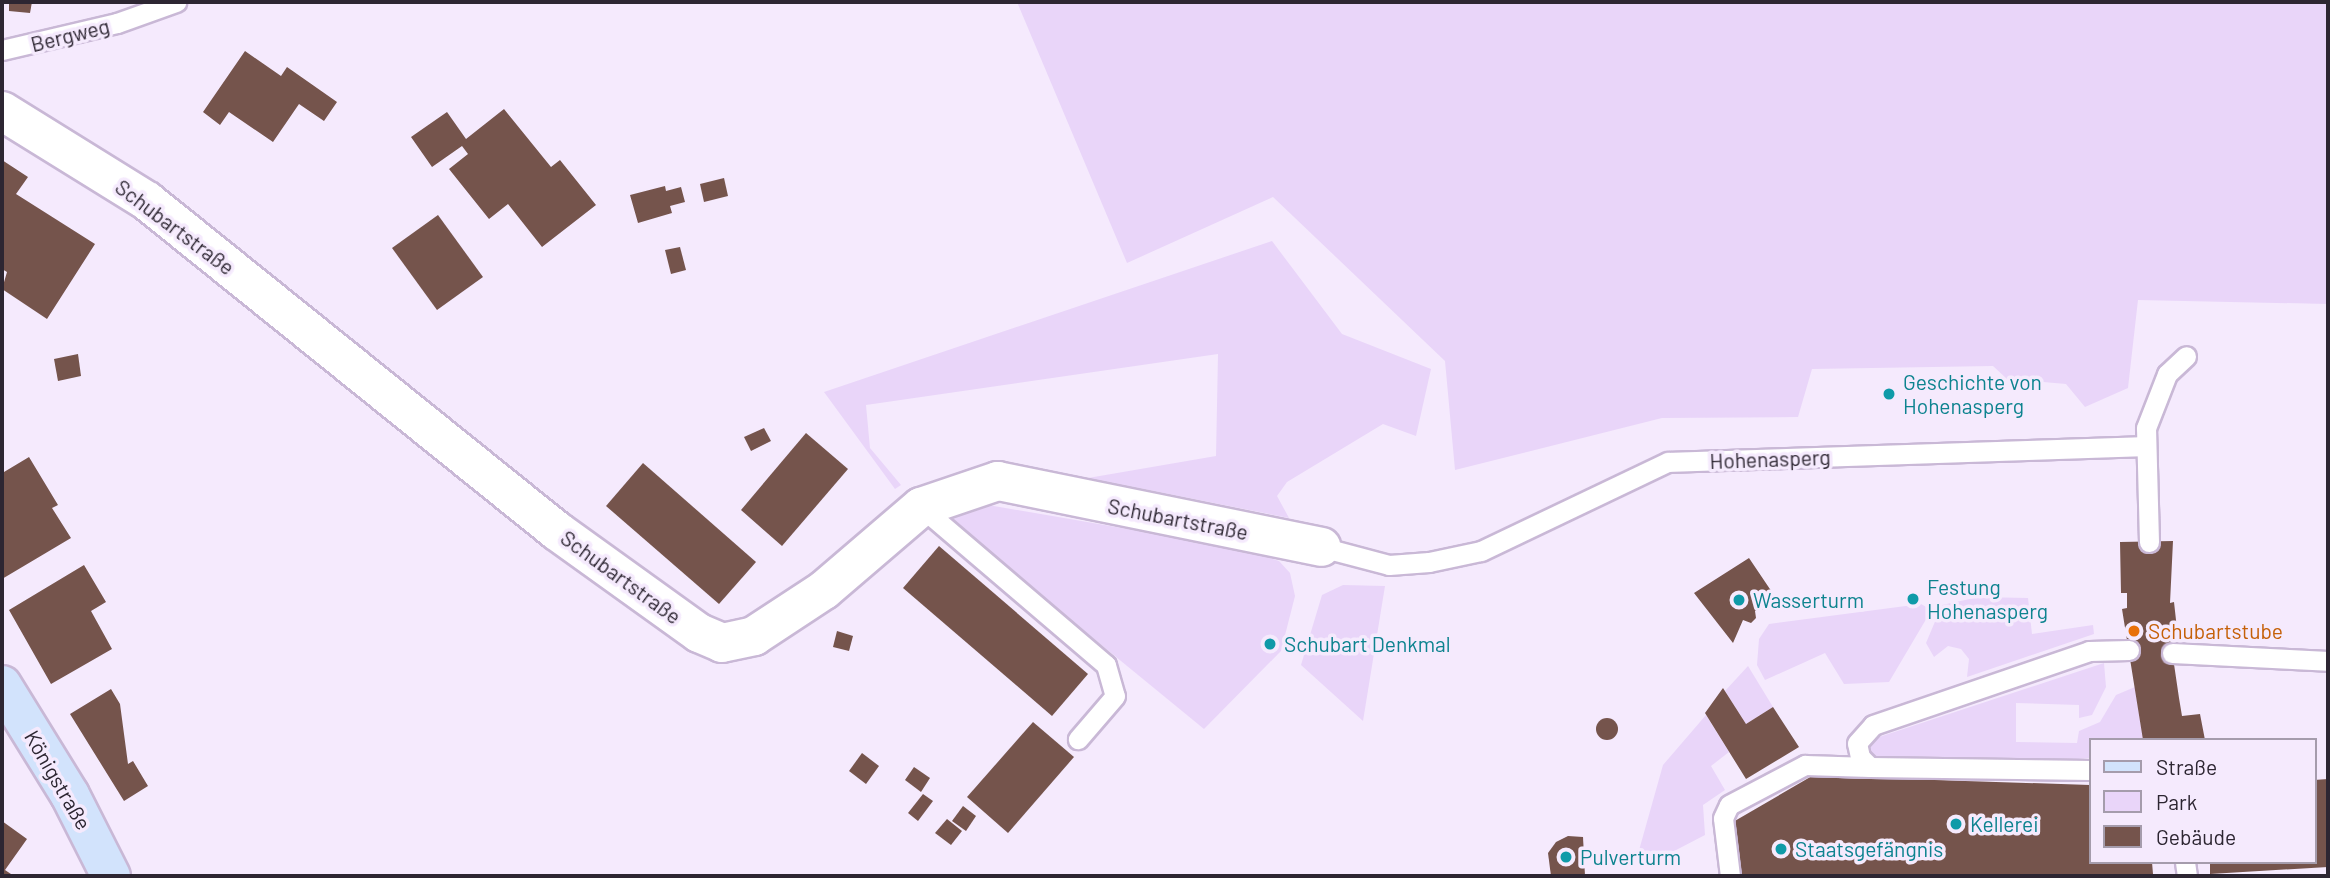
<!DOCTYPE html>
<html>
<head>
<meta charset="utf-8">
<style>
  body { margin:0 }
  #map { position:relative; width:2330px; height:878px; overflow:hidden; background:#f5eafd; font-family:Barlow,sans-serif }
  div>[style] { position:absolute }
  .green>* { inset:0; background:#e9d5f9 }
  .building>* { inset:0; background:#75544c }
  .round { border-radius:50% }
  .roads { filter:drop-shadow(2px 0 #c9b8d6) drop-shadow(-2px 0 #c9b8d6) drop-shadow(0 2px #c9b8d6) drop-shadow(0 -2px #c9b8d6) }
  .lane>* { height:19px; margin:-9.5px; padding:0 9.5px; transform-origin:9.5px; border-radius:9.5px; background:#fff }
  .street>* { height:38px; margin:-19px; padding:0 19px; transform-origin:19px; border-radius:19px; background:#fff }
  .secondary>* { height:38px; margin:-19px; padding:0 19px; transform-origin:19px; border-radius:19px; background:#d2e3fc }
  .dots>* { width:19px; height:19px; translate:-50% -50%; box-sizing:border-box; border:4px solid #f5eafd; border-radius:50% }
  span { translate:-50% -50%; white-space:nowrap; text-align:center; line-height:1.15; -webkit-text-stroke:7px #f5eafd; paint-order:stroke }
  .street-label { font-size:21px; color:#2d2632 }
  .culture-label { font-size:21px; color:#0d838f }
  .left { translate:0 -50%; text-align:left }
  .food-label { font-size:21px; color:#c56008 }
  .frame { position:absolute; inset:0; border:4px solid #2d2632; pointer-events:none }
  .legend { position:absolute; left:2089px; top:738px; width:228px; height:126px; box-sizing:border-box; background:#f5eafd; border:2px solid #a59cac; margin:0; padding:9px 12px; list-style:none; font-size:21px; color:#2d2632 }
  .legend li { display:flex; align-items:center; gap:14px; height:35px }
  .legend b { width:35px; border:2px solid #a59cac }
</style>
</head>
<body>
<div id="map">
  <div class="green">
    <i style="clip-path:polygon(1017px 2px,2328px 2px,2328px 304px,2138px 300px,2128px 388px,2085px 407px,2066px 384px,2007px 379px,1993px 366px,1812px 369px,1798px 417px,1662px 418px,1455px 470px,1445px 361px,1273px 197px,1127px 263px)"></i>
    <i style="clip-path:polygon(1272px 241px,1342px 334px,1431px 369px,1416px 436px,1383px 424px,1287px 482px,1277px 496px,1289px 518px,1088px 478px,1216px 456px,1218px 354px,866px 405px,870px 448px,901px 485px,895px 489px,824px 392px)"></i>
    <i style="clip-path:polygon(982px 504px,1244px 549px,1279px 561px,1290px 573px,1295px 596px,1281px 651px,1204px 729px,944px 516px)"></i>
    <i style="clip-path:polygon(1343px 585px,1385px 586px,1363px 721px,1301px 665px,1322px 595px)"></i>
    <i style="clip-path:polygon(1979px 597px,2028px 598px,2032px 634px,2093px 625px,2094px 634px,1967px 677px,1969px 659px,1961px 649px,1948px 646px,1934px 657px,1926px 643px,1942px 605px)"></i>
    <i style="clip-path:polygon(1921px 604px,1928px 608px,1928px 616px,1889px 682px,1844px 684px,1825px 653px,1765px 680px,1757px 665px,1759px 639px,1769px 624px)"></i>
    <i style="clip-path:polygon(2104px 663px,2106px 687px,2092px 715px,2079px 718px,2079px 705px,2016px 703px,2016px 742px,2077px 743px,2079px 731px,2100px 722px,2116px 695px,2135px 687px,2143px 740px,2090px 740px,2090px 758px,2078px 759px,1874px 756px,1867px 750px,1873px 739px)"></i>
    <i style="clip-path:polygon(1748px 666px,1773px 707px,1746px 724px,1725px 691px)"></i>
    <i style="clip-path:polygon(1706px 715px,1729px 752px,1711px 766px,1725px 790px,1703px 805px,1705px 835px,1653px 862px,1636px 861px,1663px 765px)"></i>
  </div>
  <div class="building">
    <i style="clip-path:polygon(9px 2px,32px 2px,30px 13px,9px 11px)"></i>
    <i style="clip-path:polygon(245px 51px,281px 76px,287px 67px,337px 102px,324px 121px,299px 104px,273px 142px,229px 112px,220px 125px,203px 112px)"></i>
    <i style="clip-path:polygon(504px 109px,551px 167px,560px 160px,596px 205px,542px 247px,508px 204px,489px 219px,449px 169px,468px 154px,462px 146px,432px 167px,411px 137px,447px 112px,466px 139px)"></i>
    <i style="clip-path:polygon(2px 160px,28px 177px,16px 194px,95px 244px,47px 319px,2px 289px,7px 272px,2px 269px)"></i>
    <i style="clip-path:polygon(724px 178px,728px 196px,704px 202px,700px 184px)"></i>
    <i style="clip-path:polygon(665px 186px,666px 191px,681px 187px,685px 202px,670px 206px,672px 213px,638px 223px,630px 195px)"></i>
    <i style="clip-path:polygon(438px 215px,483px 277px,437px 310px,392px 248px)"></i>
    <i style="clip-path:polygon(680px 247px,686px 270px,671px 274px,665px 250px)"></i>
    <i style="clip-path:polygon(78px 354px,81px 376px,58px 381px,54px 359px)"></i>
    <i style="clip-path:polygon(764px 428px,771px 441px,751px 451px,744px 437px)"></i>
    <i style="clip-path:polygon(806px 433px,848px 469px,782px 546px,741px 510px)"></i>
    <i style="clip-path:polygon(29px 457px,58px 505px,52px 508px,71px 538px,2px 579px,2px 467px,4px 472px)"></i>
    <i style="clip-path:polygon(643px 463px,756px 562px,719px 604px,606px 506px)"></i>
    <i style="clip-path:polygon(2173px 541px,2170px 603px,2174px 602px,2178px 638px,2170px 637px,2179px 698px,2182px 716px,2200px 714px,2205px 740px,2143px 740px,2122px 609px,2127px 608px,2127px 593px,2121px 593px,2120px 542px)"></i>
    <i style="clip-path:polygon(939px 546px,1088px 674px,1052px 716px,903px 588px)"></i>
    <i style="clip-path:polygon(1749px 558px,1782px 607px,1755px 611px,1756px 618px,1751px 623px,1743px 620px,1733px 643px,1694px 593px)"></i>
    <i style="clip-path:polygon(84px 565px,106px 602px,91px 611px,112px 649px,51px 684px,9px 610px)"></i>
    <i style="clip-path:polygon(837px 631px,853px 636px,849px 651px,833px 647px)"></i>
    <i style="clip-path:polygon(1723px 688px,1746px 724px,1773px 707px,1799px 747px,1746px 779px,1705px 713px)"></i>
    <i style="clip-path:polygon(111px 689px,120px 704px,128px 764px,133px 761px,148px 786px,124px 801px,70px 714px)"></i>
    <i class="round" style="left:1596px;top:718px;width:22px;height:22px"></i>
    <i style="clip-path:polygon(1033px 722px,1074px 757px,1008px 833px,967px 797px)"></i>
    <i style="clip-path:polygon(862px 753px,879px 766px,866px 784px,849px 771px)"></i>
    <i style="clip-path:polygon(914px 767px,930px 778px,921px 792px,905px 780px)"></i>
    <i style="clip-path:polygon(1812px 776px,2090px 785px,2090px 862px,2152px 862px,2153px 874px,1739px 876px,1733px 822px)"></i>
    <i style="clip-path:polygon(2328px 779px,2328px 867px,2210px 874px,2210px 862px,2314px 862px,2314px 780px)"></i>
    <i style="clip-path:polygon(923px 794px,933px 801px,918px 821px,908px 813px)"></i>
    <i style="clip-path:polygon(963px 806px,976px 816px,966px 831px,952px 821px)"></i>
    <i style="clip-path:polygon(947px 819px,962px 831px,951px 845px,935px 833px)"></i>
    <i style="clip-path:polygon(2px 821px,27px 839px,5px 870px,14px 876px,2px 876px)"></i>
    <i style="clip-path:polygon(1568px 836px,1583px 837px,1585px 876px,1551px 876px,1548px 853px,1556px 842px)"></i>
  </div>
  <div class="roads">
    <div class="lane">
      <i style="left:2px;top:50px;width:118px;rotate:-13.2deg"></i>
      <i style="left:117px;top:23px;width:63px;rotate:-19.6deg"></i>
      <i style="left:921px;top:507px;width:243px;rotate:40.5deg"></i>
      <i style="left:1106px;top:665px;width:32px;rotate:74deg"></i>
      <i style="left:1115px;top:696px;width:57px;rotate:130.7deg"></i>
      <i style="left:2149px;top:542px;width:114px;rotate:-91.5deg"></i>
      <i style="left:2146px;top:428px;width:58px;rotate:-68.7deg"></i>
      <i style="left:2167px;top:374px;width:26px;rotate:-43deg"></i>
      <i style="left:1321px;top:547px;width:70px;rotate:14.8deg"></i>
      <i style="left:1389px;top:565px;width:40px;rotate:-4.3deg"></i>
      <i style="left:1429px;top:562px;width:53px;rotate:-11.9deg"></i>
      <i style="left:1481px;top:551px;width:207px;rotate:-25.5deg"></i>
      <i style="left:1668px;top:462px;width:478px;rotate:-1.9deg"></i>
      <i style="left:2172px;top:653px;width:156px;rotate:2.9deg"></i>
      <i style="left:2090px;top:770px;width:220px;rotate:-179.2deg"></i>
      <i style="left:1870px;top:767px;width:14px;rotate:-135deg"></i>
      <i style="left:1860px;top:757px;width:14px;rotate:-102deg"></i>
      <i style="left:1857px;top:743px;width:24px;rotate:-48deg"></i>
      <i style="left:1873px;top:725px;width:228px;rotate:-18.9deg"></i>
      <i style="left:2089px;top:651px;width:40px;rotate:-1.4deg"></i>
      <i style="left:2185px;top:862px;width:14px;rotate:82deg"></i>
      <i style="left:1730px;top:876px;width:58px;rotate:-96.9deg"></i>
      <i style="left:1723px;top:818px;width:14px;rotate:-65deg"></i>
      <i style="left:1729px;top:805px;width:86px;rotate:-27.8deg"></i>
      <i style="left:1805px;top:765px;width:65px;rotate:1.8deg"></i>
    </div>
    <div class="street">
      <i style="left:2px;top:111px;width:171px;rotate:31.8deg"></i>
      <i style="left:147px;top:201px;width:526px;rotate:38.83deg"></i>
      <i style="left:557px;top:531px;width:175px;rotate:35.7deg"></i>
      <i style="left:699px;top:633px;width:25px;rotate:23deg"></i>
      <i style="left:722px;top:643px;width:33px;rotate:-12deg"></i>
      <i style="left:754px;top:636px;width:84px;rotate:-33.3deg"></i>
      <i style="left:824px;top:590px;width:128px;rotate:-40.6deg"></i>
      <i style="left:921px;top:507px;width:81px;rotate:-18.7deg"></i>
      <i style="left:998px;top:481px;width:330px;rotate:11.5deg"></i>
    </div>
    <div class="secondary">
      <i style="left:2px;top:685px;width:129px;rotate:58.3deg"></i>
      <i style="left:70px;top:795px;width:91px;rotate:63.2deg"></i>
    </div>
  </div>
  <div class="dots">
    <i style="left:1889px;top:394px;background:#0f9aa8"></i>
    <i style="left:1913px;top:599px;background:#0f9aa8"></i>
    <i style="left:1739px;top:600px;background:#0f9aa8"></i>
    <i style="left:2134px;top:631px;background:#e8710a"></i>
    <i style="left:1270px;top:644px;background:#0f9aa8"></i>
    <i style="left:1956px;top:824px;background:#0f9aa8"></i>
    <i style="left:1781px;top:849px;background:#0f9aa8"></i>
    <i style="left:1566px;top:857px;background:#0f9aa8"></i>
  </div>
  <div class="street-label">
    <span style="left:70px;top:35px;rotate:-14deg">Bergweg</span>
    <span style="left:175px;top:227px;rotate:37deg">Schubartstraße</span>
    <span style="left:1770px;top:459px;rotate:-2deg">Hohenasperg</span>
    <span style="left:1178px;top:519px;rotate:11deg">Schubartstraße</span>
    <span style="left:621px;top:577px;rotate:36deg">Schubartstraße</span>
    <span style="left:58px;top:780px;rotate:60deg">Königstraße</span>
  </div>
  <div class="culture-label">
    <span class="left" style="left:1903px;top:394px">Geschichte von<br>Hohenasperg</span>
    <span class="left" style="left:1927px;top:599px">Festung<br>Hohenasperg</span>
    <span class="left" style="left:1753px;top:600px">Wasserturm</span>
    <span class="left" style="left:1284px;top:644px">Schubart Denkmal</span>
    <span class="left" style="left:1970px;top:824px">Kellerei</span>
    <span class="left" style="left:1795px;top:849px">Staatsgefängnis</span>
    <span class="left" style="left:1580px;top:857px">Pulverturm</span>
  </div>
  <div class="food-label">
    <span class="left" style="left:2148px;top:631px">Schubartstube</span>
  </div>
  <div class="frame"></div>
  <ul class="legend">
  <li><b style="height:9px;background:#d2e3fc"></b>Straße</li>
  <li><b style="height:19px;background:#e9d5f9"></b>Park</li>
  <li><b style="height:19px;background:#75544c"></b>Gebäude</li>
  </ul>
</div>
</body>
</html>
